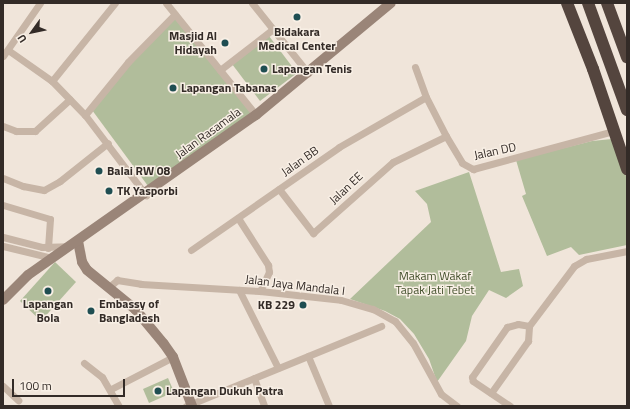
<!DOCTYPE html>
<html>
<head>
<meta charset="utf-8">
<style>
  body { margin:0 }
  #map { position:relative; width:630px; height:409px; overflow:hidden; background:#f0e5da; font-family:"Titillium Web",sans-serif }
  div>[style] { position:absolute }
  .green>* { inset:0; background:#b1bd9b }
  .street>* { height:7px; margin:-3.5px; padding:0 3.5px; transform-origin:3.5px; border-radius:3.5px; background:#c7b5a6 }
  .secondary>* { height:10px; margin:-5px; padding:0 5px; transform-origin:5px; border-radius:5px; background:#9a8578 }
  .highway>* { height:12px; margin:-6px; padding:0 6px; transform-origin:6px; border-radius:6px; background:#54453e }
  .dots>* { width:11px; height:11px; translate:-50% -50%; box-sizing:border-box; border:2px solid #f8efe5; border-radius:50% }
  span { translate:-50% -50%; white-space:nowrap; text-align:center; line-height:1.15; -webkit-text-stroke:3px #f8efe5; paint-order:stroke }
  .poi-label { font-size:12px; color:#332b27; font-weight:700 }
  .right { translate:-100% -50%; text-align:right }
  .left { translate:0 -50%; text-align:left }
  .street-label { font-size:12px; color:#332b27 }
  .park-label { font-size:12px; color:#43502c }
  .frame { position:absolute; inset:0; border:4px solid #332b27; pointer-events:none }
  .north { position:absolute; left:12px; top:12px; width:40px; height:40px; -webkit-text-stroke:3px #f8efe5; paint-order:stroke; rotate:237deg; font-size:11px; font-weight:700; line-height:16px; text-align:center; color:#332b27 }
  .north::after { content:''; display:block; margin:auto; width:14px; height:18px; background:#332b27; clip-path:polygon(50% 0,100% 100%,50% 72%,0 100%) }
  .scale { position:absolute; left:12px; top:379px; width:113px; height:18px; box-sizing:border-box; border:2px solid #332b27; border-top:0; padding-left:5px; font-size:12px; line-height:14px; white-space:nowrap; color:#332b27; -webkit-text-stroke:3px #f8efe5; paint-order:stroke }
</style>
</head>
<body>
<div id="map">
  <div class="green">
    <i style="clip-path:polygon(178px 16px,255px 112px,148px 186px,92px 110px,128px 65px)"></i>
    <i style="clip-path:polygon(269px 36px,297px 73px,260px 101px,232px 64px)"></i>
    <i style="clip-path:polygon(612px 139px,627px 179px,627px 245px,579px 255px,571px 247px,547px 256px,522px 196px,526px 194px,516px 160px,592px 141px)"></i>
    <i style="clip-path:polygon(469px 172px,501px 272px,519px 269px,523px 286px,506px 298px,489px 290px,472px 316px,466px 341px,437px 382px,429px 359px,414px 334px,400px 319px,385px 311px,350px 299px,431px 222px,427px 204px,415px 191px)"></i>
    <i style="clip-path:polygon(55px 262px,76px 282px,41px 321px,20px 301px)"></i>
    <i style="clip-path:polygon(168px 378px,174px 392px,149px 403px,143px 389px)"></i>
  </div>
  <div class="street">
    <i style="left:166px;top:3px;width:144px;rotate:51.2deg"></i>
    <i style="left:252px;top:3px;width:90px;rotate:51.3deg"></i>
    <i style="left:8px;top:50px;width:54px;rotate:35.2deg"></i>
    <i style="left:52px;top:81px;width:47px;rotate:45.9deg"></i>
    <i style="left:85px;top:115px;width:101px;rotate:52.7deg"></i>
    <i style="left:3px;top:56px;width:65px;rotate:-55.1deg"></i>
    <i style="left:415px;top:67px;width:32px;rotate:70deg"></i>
    <i style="left:426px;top:97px;width:44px;rotate:62.9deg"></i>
    <i style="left:446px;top:136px;width:31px;rotate:59deg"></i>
    <i style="left:462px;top:163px;width:13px;rotate:29deg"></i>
    <i style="left:473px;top:169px;width:146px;rotate:-15.1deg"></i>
    <i style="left:220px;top:70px;width:67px;rotate:-37.7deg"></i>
    <i style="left:52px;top:81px;width:100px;rotate:-51.1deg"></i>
    <i style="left:85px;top:115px;width:68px;rotate:-50.9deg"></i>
    <i style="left:128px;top:62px;width:67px;rotate:-45.6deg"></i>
    <i style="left:3px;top:126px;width:14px;rotate:21deg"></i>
    <i style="left:16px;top:131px;width:19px"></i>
    <i style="left:35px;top:131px;width:47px;rotate:-42.4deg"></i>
    <i style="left:3px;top:178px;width:22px;rotate:22deg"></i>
    <i style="left:23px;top:186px;width:21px;rotate:11deg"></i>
    <i style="left:44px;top:190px;width:18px;rotate:-29deg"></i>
    <i style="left:60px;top:181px;width:61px;rotate:-38.4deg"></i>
    <i style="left:279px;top:189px;width:56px;rotate:52.3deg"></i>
    <i style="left:313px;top:233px;width:107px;rotate:-41.6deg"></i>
    <i style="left:393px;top:162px;width:59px;rotate:-26.1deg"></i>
    <i style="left:3px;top:205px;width:49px;rotate:16.6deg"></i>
    <i style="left:50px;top:219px;width:29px;rotate:94deg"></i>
    <i style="left:238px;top:218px;width:56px;rotate:57.4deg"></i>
    <i style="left:268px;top:265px;width:7px;rotate:82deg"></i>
    <i style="left:269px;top:272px;width:21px;rotate:115deg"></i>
    <i style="left:3px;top:237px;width:40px;rotate:14.4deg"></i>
    <i style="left:42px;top:247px;width:25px;rotate:-2deg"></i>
    <i style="left:3px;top:246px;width:50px;rotate:13.8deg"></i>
    <i style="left:191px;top:250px;width:180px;rotate:-34.8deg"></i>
    <i style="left:339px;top:147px;width:100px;rotate:-29.9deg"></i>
    <i style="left:109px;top:287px;width:11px;rotate:-41deg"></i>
    <i style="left:117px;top:280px;width:24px;rotate:9deg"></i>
    <i style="left:141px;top:284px;width:119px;rotate:3.4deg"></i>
    <i style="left:260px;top:291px;width:81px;rotate:6.3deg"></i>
    <i style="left:341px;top:300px;width:33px;rotate:16deg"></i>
    <i style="left:373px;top:309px;width:25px;rotate:29deg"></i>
    <i style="left:395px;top:321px;width:28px;rotate:51deg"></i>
    <i style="left:413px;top:343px;width:58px;rotate:61.2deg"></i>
    <i style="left:441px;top:394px;width:20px;rotate:37deg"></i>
    <i style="left:239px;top:290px;width:87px;rotate:63.4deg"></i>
    <i style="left:308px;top:356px;width:54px;rotate:67.2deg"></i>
    <i style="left:84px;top:363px;width:23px;rotate:38deg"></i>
    <i style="left:102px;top:377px;width:34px;rotate:60deg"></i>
    <i style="left:254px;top:378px;width:30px;rotate:70deg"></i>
    <i style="left:3px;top:386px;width:21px;rotate:43deg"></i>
    <i style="left:111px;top:389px;width:70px;rotate:-27.3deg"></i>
    <i style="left:491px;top:393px;width:64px;rotate:-54.6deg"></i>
    <i style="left:528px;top:341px;width:15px;rotate:-86deg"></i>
    <i style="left:529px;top:326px;width:75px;rotate:-53.1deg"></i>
    <i style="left:574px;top:266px;width:14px;rotate:-30deg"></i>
    <i style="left:586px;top:259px;width:42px;rotate:-11deg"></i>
    <i style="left:186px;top:406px;width:211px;rotate:-22.3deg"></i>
    <i style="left:510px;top:406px;width:45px;rotate:-146deg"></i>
    <i style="left:473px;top:381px;width:4px;rotate:-104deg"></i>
    <i style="left:472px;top:377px;width:61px;rotate:-55deg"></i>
    <i style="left:507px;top:327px;width:11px;rotate:-15deg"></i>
    <i style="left:518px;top:324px;width:11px;rotate:10deg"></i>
  </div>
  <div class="secondary">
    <i style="left:78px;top:241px;width:21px;rotate:79deg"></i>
    <i style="left:82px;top:262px;width:9px;rotate:58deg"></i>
    <i style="left:87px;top:270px;width:62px;rotate:39.1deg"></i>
    <i style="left:135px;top:309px;width:45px;rotate:50.4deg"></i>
    <i style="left:164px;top:344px;width:16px;rotate:55deg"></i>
    <i style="left:173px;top:357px;width:53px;rotate:68.8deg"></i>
    <i style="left:3px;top:300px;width:35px;rotate:-45deg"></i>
    <i style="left:28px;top:275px;width:279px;rotate:-35.1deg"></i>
    <i style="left:256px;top:115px;width:175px;rotate:-39.7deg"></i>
  </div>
  <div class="highway">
    <i style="left:567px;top:3px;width:71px;rotate:68.5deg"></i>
    <i style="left:593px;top:69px;width:106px;rotate:71.2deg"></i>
    <i style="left:588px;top:3px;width:114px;rotate:70deg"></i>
    <i style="left:607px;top:3px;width:58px;rotate:69.7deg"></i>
  </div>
  <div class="dots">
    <i style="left:297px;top:17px;background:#1f4e52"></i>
    <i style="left:225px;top:43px;background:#1f4e52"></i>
    <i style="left:264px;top:69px;background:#1f4e52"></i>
    <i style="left:173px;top:88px;background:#1f4e52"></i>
    <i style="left:99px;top:171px;background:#1f4e52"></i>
    <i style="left:109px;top:191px;background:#1f4e52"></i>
    <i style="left:48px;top:291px;background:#1f4e52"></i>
    <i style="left:303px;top:305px;background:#1f4e52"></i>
    <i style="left:91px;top:311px;background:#1f4e52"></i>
    <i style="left:158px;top:391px;background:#1f4e52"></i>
  </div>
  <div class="poi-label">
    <span style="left:297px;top:39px">Bidakara<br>Medical Center</span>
    <span class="right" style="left:217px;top:43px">Masjid Al<br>Hidayah</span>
    <span class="left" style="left:272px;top:69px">Lapangan Tenis</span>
    <span class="left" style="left:181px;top:88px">Lapangan Tabanas</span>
    <span class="left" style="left:107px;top:171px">Balai RW 08</span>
    <span class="left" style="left:117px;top:191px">TK Yasporbi</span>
    <span style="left:48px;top:311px">Lapangan<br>Bola</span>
    <span class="left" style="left:99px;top:311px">Embassy of<br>Bangladesh</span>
    <span class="right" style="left:295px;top:305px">KB 229</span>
    <span class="left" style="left:166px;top:391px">Lapangan Dukuh Patra</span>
  </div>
  <div class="street-label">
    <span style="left:208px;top:133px;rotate:-36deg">Jalan Rasamala</span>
    <span style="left:495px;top:151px;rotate:-12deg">Jalan DD</span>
    <span style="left:300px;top:161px;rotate:-35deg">Jalan BB</span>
    <span style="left:346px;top:188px;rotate:-43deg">Jalan EE</span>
    <span style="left:295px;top:285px;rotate:7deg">Jalan Jaya Mandala I</span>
  </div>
  <div class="park-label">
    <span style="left:435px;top:283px">Makam Wakaf<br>Tapak Jati Tebet</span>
  </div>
  <div class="frame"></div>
  <div class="north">U</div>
  <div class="scale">100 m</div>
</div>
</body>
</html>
